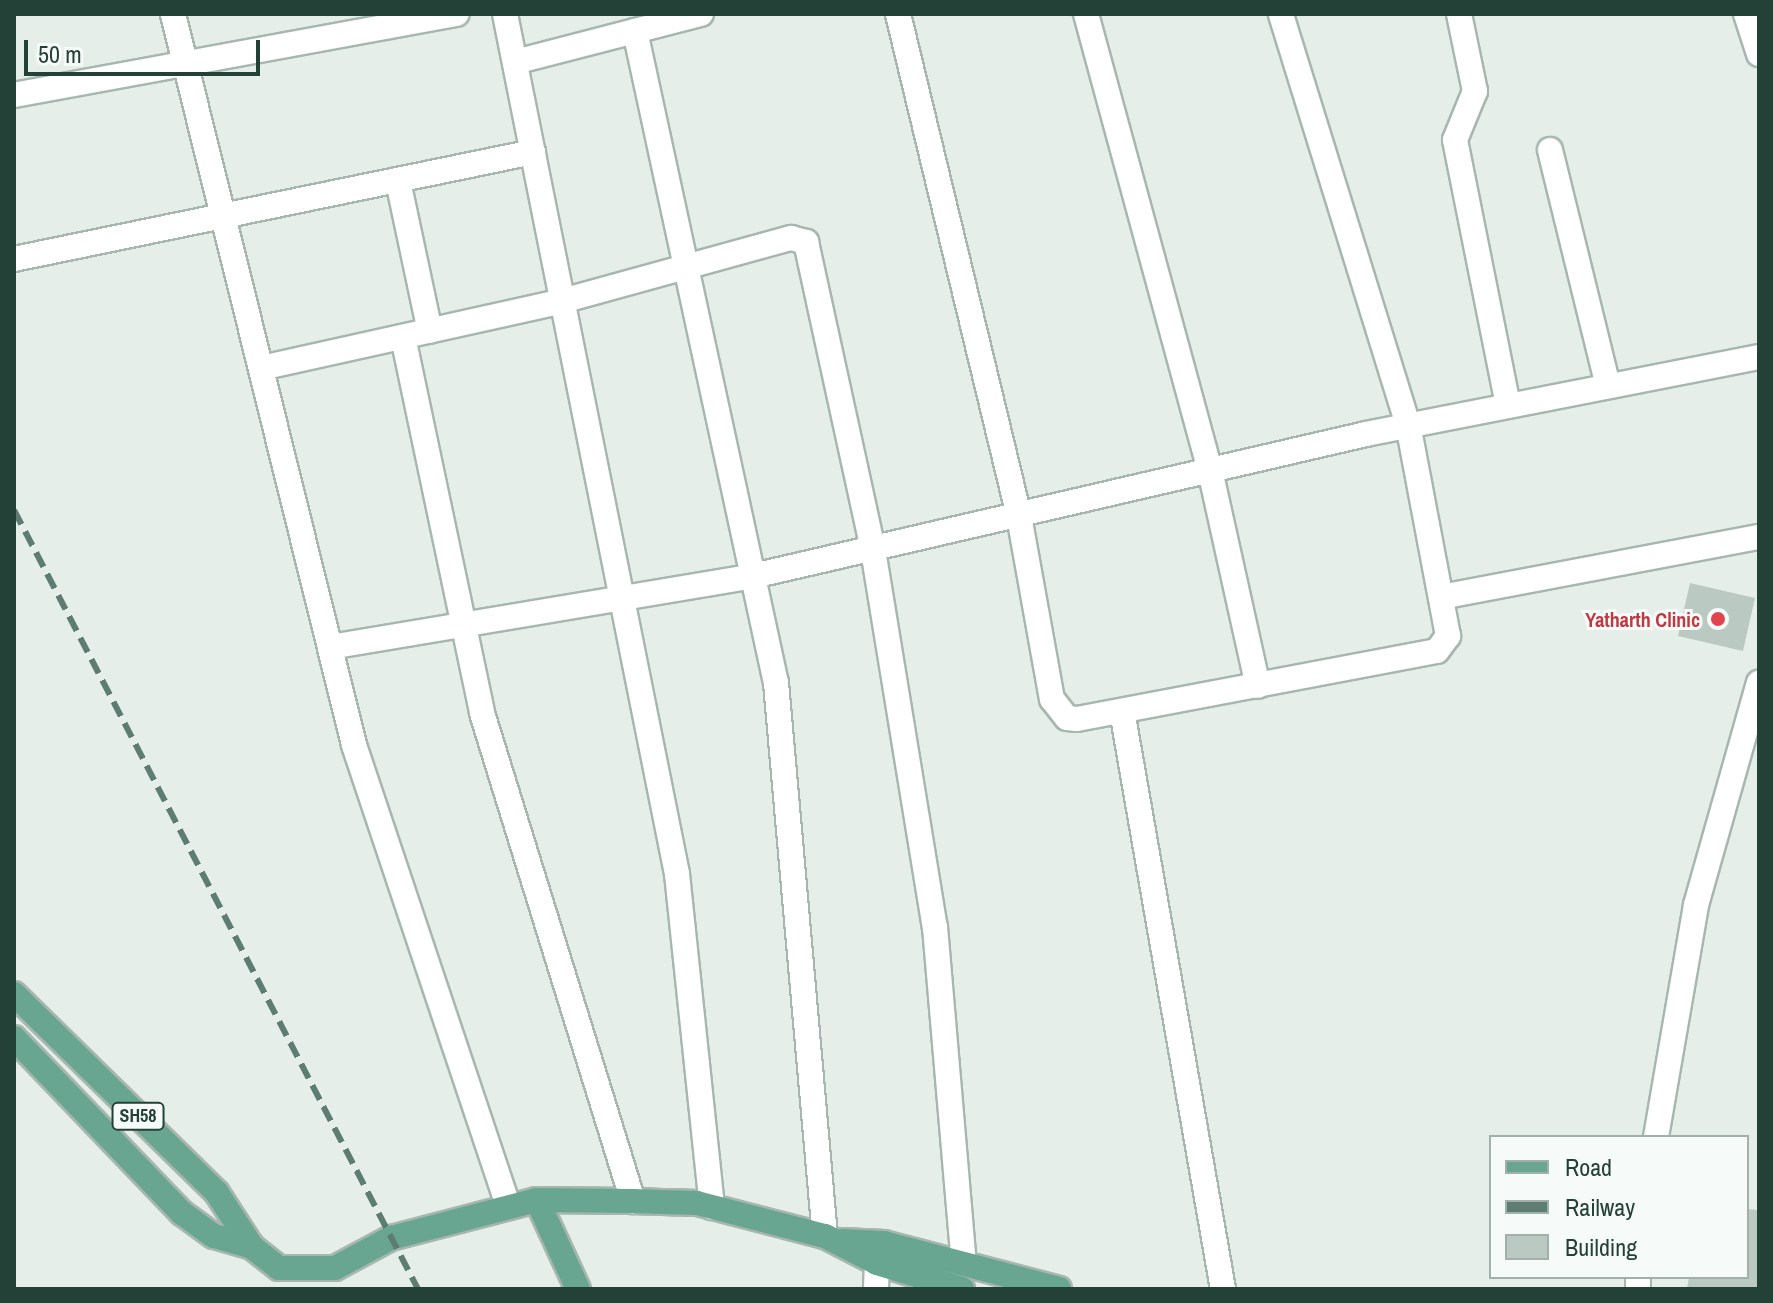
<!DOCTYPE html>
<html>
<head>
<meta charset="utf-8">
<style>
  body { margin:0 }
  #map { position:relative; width:1773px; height:1303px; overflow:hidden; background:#e5eee9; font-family:"Archivo Narrow",sans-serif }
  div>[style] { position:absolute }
  .building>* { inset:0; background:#bacac2 }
  .roads { filter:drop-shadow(2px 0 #a7b7b0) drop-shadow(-2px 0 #a7b7b0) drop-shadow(0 2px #a7b7b0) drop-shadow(0 -2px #a7b7b0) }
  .minor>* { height:24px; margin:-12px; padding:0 12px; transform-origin:12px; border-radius:12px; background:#fff }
  .major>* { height:24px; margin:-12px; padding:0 12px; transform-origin:12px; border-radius:12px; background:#68a692 }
  .rail>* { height:6px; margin-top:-3px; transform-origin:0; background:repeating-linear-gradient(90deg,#5e7d72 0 16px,transparent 0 24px) }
  .dots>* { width:22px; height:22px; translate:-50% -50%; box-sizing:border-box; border:4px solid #f6faf8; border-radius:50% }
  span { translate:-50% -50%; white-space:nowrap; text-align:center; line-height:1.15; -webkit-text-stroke:6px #f6faf8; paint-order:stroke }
  .shield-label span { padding:2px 6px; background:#f6faf8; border:2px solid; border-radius:6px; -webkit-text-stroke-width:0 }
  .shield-label { font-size:18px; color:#234137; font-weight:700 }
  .health-label { font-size:20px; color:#be3a42; font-weight:700 }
  .right { translate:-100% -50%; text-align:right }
  .frame { position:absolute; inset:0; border:16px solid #234137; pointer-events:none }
  .legend { position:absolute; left:1489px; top:1135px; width:260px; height:144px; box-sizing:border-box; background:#f6faf8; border:2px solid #a2b0ab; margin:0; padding:10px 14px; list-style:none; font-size:24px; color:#234137 }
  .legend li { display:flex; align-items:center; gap:16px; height:40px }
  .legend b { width:40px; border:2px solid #a2b0ab }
  .scale { position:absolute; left:24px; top:40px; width:236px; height:36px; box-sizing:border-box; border:4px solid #234137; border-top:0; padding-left:10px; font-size:24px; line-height:28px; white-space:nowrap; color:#234137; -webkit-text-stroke:6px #f6faf8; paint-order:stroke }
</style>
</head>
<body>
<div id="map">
  <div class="building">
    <i style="clip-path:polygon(1690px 583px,1755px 598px,1743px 651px,1678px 636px)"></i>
    <i style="clip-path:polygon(1747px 1209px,1759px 1210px,1759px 1289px,1687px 1289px,1689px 1277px,1747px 1277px)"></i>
  </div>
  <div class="roads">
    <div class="minor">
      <i style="left:173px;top:14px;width:753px;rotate:76.09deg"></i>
      <i style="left:354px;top:745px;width:487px;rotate:71.5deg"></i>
      <i style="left:505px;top:14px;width:877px;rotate:78.69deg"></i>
      <i style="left:677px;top:874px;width:335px;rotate:84deg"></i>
      <i style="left:898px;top:14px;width:516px;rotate:76.45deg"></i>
      <i style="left:1019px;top:516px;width:186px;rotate:79.8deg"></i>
      <i style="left:1052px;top:699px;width:24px;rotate:52deg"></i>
      <i style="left:1067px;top:718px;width:10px;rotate:6deg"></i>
      <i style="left:1077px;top:719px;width:366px;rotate:-10.7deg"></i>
      <i style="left:1437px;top:651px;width:19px;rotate:-54deg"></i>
      <i style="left:1448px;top:636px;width:215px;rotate:-100.7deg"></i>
      <i style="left:1408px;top:425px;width:430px;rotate:-107.2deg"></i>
      <i style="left:1086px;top:14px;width:473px;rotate:74.8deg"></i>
      <i style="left:1210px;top:470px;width:221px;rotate:77.5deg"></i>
      <i style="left:1459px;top:14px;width:79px;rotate:78.3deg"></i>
      <i style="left:1475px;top:91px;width:53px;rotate:112.2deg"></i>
      <i style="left:1455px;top:140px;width:271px;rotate:78.7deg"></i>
      <i style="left:1746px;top:14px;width:42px;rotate:72deg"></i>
      <i style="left:635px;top:31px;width:667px;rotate:77.8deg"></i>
      <i style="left:776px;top:683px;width:555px;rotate:84.94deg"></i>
      <i style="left:515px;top:62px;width:192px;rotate:-14.5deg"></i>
      <i style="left:14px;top:95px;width:450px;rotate:-10.4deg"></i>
      <i style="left:1550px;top:150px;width:243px;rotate:76.2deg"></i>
      <i style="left:398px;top:181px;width:153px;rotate:78deg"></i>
      <i style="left:14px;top:259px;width:530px;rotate:-11.65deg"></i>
      <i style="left:403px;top:337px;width:384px;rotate:78.1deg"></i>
      <i style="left:482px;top:713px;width:511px;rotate:72.81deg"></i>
      <i style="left:261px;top:368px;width:308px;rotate:-12.5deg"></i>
      <i style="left:562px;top:301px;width:238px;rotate:-15.4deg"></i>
      <i style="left:791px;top:238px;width:16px;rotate:15deg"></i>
      <i style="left:806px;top:242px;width:315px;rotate:77.7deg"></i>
      <i style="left:873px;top:550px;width:382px;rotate:80.7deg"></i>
      <i style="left:935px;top:927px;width:337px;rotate:85.1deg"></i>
      <i style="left:1446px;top:596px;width:319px;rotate:-10.7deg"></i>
      <i style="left:330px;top:647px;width:429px;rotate:-9.5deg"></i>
      <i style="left:753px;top:576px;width:629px;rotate:-13.04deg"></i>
      <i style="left:1366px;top:434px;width:400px;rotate:-11.1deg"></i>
      <i style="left:1122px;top:711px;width:587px;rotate:80.09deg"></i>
      <i style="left:1656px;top:1137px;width:235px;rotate:-80.2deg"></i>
      <i style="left:1696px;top:905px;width:231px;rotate:-74.2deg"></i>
      <i style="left:876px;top:1289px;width:26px;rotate:-88deg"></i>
      <i style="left:1638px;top:1289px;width:12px;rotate:-90deg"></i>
    </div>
    <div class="major">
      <i style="left:14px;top:994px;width:284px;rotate:44.4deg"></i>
      <i style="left:217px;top:1193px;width:64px;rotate:57.1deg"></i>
      <i style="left:252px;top:1247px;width:34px;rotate:38deg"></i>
      <i style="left:279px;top:1268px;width:56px"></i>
      <i style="left:335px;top:1268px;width:64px;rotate:-28.2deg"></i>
      <i style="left:391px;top:1238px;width:151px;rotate:-14.6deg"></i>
      <i style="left:537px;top:1200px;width:96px;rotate:0.6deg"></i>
      <i style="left:633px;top:1201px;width:64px;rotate:1.8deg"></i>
      <i style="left:697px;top:1203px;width:132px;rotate:14.5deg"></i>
      <i style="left:825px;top:1236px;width:59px;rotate:27.4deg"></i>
      <i style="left:877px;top:1263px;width:89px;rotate:17deg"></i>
      <i style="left:14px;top:1038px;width:243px;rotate:46.2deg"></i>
      <i style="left:182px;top:1213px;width:39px;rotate:36deg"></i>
      <i style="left:214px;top:1236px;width:40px;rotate:16deg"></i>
      <i style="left:537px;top:1200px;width:98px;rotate:65.3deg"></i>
      <i style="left:842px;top:1241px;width:42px;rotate:2.7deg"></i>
      <i style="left:884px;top:1243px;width:181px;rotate:14.7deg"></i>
    </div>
  </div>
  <div class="rail">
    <i style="left:14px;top:510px;width:878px;rotate:62.59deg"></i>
  </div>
  <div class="dots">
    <i style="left:1718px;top:619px;background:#e0444e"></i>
  </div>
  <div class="shield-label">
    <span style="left:138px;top:1116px">SH58</span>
  </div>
  <div class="health-label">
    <span class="right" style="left:1700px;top:619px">Yatharth Clinic</span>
  </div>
  <div class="frame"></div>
  <ul class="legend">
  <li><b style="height:10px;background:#68a692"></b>Road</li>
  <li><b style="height:10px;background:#5e7d72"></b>Railway</li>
  <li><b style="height:22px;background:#bacac2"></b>Building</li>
  </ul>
  <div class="scale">50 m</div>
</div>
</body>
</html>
